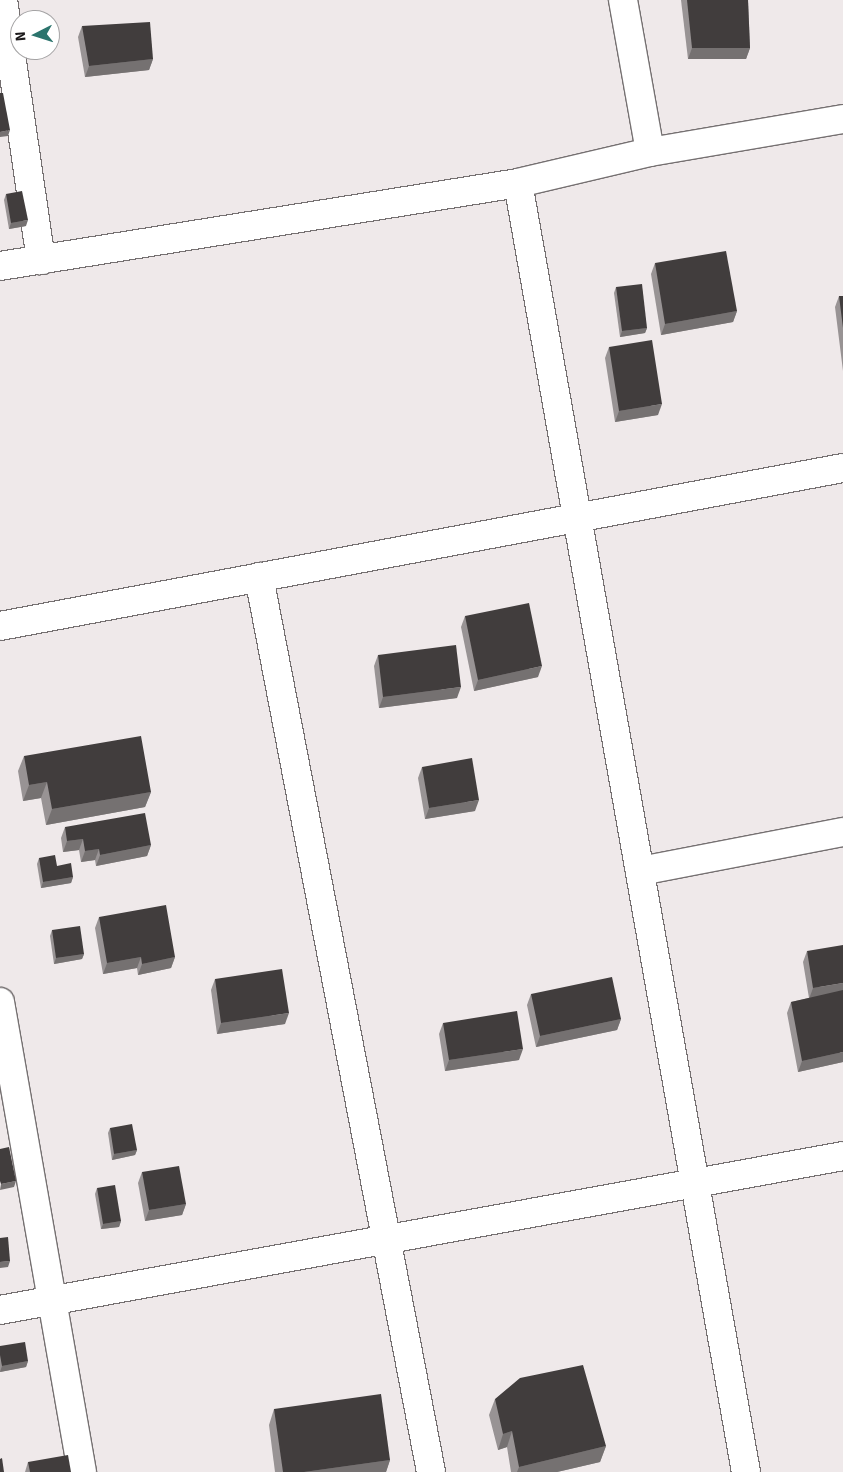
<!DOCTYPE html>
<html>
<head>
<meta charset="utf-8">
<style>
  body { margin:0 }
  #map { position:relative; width:843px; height:1472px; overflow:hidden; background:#efe9ea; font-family:Signika,sans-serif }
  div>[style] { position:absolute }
  .roads { filter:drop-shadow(1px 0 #757071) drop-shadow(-1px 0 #757071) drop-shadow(0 1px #757071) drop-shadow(0 -1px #757071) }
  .street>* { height:28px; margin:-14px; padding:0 14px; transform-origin:14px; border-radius:14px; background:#fff }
  .wall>* { inset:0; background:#989394 }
  .shaded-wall>* { inset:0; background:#757171 }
  .building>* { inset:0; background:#413d3d }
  span { translate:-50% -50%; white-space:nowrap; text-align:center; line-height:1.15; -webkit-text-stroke:5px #fff; paint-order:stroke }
  .north { position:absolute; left:10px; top:10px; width:50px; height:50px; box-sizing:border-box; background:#fff; border:1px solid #a4a3a4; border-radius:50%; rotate:265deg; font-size:14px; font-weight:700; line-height:20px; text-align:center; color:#1c1a1b }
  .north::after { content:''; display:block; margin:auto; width:18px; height:22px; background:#2c746d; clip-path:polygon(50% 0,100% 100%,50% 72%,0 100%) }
</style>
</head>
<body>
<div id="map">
  <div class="roads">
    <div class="street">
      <i style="left:3px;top:0;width:263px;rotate:81.7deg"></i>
      <i style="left:623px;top:0;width:154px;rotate:79.9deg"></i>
      <i style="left:518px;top:183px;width:1309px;rotate:79.97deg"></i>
      <i style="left:0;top:266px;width:525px;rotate:-9.1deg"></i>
      <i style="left:518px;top:183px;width:136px;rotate:-13.2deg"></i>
      <i style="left:650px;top:152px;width:196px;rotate:-9.7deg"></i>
      <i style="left:259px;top:577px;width:911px;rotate:79.12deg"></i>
      <i style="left:0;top:626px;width:858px;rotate:-10.62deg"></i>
      <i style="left:640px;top:871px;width:207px;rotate:-10.9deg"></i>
      <i style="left:0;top:1002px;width:477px;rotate:80.1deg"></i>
      <i style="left:0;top:1310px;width:857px;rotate:-10.35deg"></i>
    </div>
  </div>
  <div class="wall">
    <i style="clip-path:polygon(681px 0,748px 0,750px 48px,746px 59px,688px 59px)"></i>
    <i style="clip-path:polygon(82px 26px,153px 59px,149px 70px,85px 77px,78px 37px)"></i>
    <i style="clip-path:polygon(6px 194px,26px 226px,9px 229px,4px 200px)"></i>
    <i style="clip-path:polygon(655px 263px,737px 311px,733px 322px,661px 335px,651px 274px)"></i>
    <i style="clip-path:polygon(616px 287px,647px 328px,645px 333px,620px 337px,614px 293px)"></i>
    <i style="clip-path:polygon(839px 296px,843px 296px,843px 371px,835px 307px)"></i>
    <i style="clip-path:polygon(609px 347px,658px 415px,615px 422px,605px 358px)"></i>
    <i style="clip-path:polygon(465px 616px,538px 677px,474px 691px,461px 627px)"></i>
    <i style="clip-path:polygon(378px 655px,457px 698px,379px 708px,374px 666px)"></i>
    <i style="clip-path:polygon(24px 756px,151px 792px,145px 807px,46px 825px,41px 798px,23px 801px,18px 771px)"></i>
    <i style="clip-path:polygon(422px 767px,475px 811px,425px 819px,418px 778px)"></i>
    <i style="clip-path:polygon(65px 827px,151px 845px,147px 856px,96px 866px,95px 860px,81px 862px,79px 850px,63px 852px,61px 838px)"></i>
    <i style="clip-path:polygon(39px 858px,57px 866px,73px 877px,71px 883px,41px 888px,37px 864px)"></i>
    <i style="clip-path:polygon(99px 917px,175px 957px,171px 968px,138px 975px,137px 968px,103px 974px,95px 928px)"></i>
    <i style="clip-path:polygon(52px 930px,84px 954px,82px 959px,54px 964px,50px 936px)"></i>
    <i style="clip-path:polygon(807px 951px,843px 1062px,798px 1072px,787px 1013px,791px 1002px,809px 998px,803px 962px)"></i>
    <i style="clip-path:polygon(215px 979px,285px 1024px,217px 1034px,211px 990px)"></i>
    <i style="clip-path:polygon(531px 994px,621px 1019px,617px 1030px,536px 1047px,527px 1005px)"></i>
    <i style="clip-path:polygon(443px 1023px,519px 1060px,445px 1071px,439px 1034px)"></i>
    <i style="clip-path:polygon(110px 1128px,137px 1150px,135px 1155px,112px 1160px,108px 1133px)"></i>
    <i style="clip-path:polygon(142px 1172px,186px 1204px,182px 1215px,145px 1221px,138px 1183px)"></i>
    <i style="clip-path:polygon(97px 1188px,121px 1221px,119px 1227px,101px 1229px,95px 1194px)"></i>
    <i style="clip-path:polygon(0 1346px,28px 1361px,26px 1367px,0 1372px)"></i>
    <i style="clip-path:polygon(495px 1399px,606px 1446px,600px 1462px,557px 1472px,511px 1472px,507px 1447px,498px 1450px,489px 1415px)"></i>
    <i style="clip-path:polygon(274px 1409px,390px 1460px,386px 1472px,275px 1472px,269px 1425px)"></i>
    <i style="clip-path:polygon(28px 1462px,71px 1472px,25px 1472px)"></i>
  </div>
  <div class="shaded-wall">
    <i style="clip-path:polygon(692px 48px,750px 48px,746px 59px,688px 59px)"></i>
    <i style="clip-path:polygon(153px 59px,149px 70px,85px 77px,89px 66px)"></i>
    <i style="clip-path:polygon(10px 130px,8px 136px,0 137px,0 132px)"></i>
    <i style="clip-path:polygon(28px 220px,26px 226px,9px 229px,11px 223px)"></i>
    <i style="clip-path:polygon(737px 311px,733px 322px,661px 335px,665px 324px)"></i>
    <i style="clip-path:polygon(647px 328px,645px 333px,620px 337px,622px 331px)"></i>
    <i style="clip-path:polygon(662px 404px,658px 415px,615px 422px,619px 411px)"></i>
    <i style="clip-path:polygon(542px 666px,538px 677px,474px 691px,478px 680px)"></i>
    <i style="clip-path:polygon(461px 687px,457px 698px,379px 708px,383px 697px)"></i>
    <i style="clip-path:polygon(47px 782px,41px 798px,23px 801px,29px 785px)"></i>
    <i style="clip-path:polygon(151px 792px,145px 807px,46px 825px,52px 809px)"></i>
    <i style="clip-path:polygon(479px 800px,475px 811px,425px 819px,429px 808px)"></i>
    <i style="clip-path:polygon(83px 839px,79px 850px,63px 852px,67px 841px)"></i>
    <i style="clip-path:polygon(151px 845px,147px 856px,96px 866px,100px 855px)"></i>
    <i style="clip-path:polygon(99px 849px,95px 860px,81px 862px,85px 851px)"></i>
    <i style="clip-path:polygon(73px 877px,71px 883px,41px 888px,43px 882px)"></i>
    <i style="clip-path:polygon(84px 954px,82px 959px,54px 964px,56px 958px)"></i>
    <i style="clip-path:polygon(141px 957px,137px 968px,103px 974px,107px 963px)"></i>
    <i style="clip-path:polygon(175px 957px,171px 968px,138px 975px,142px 964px)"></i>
    <i style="clip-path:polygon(843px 983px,843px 993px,809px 999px,813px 988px)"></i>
    <i style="clip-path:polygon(289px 1013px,285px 1024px,217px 1034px,221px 1023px)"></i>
    <i style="clip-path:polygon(621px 1019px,617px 1030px,536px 1047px,540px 1036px)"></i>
    <i style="clip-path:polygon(523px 1049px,519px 1060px,445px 1071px,449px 1060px)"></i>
    <i style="clip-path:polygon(843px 1052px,843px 1062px,798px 1072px,802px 1061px)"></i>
    <i style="clip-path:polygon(137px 1150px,135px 1155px,112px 1160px,114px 1154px)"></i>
    <i style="clip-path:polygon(16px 1181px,14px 1187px,0 1190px,1px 1184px)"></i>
    <i style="clip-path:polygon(186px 1204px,182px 1215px,145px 1221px,149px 1210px)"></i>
    <i style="clip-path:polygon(121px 1221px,119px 1227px,101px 1229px,103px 1224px)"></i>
    <i style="clip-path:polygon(10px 1261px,8px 1267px,0 1268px,0 1262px)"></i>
    <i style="clip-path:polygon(28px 1361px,26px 1367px,0 1372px,2px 1366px)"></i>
    <i style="clip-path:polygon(512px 1431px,507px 1447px,498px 1450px,503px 1434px)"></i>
    <i style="clip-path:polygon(606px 1446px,600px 1462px,557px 1472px,517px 1472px,519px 1467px)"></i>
    <i style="clip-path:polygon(390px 1460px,386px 1472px,304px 1472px)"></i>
  </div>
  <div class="building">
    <i style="clip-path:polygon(687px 0,748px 0,750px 48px,692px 48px)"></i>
    <i style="clip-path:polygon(150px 22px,153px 59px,89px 66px,82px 26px)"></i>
    <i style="clip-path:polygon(0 93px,3px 93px,10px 130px,0 132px)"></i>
    <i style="clip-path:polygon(22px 191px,28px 220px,11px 223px,6px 194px)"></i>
    <i style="clip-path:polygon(726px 251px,737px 311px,665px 324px,655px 263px)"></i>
    <i style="clip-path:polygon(642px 284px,647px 328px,622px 331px,616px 287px)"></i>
    <i style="clip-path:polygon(839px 296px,843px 296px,843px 328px)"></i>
    <i style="clip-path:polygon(652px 340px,662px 404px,619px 411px,609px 347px)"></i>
    <i style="clip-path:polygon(529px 603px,542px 666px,478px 680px,465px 616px)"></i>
    <i style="clip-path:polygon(456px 645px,461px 687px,383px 697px,378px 655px)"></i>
    <i style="clip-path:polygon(141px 736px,151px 792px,52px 809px,47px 782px,29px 785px,24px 756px)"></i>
    <i style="clip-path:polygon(472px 758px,479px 800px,429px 808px,422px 767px)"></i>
    <i style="clip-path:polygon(145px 813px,151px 845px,100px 855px,99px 849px,85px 851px,83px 839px,67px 841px,65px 827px)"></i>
    <i style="clip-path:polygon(55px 855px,57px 866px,71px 863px,73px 877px,43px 882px,39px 858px)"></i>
    <i style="clip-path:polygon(166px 905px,175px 957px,142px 964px,141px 957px,107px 963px,99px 917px)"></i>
    <i style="clip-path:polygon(80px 926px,84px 954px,56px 958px,52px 930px)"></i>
    <i style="clip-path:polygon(843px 945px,843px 983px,813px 988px,807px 951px)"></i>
    <i style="clip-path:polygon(282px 969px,289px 1013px,221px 1023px,215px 979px)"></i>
    <i style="clip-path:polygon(612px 977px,621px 1019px,540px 1036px,531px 994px)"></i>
    <i style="clip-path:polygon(843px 990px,843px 1052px,802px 1061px,791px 1002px)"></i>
    <i style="clip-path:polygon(517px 1011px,523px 1049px,449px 1060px,443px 1023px)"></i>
    <i style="clip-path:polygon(132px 1124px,137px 1150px,114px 1154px,110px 1128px)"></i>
    <i style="clip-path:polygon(9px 1147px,16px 1181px,1px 1184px,0 1181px,0 1149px)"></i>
    <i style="clip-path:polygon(179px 1166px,186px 1204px,149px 1210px,142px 1172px)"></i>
    <i style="clip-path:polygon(115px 1185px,121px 1221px,103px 1224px,97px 1188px)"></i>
    <i style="clip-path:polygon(8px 1237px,10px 1261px,0 1262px,0 1238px)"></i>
    <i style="clip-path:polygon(25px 1342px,28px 1361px,2px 1366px,0 1355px,0 1346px)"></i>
    <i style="clip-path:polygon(583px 1365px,606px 1446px,519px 1467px,512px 1431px,503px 1434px,495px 1399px,520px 1378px)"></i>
    <i style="clip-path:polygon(381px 1394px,390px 1460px,304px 1472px,283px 1472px,274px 1409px)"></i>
    <i style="clip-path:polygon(68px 1455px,71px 1472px,30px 1472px,28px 1462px)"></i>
    <i style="clip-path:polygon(2px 1458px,4px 1472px,0 1472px,0 1459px)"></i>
  </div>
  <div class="north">N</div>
</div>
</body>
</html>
